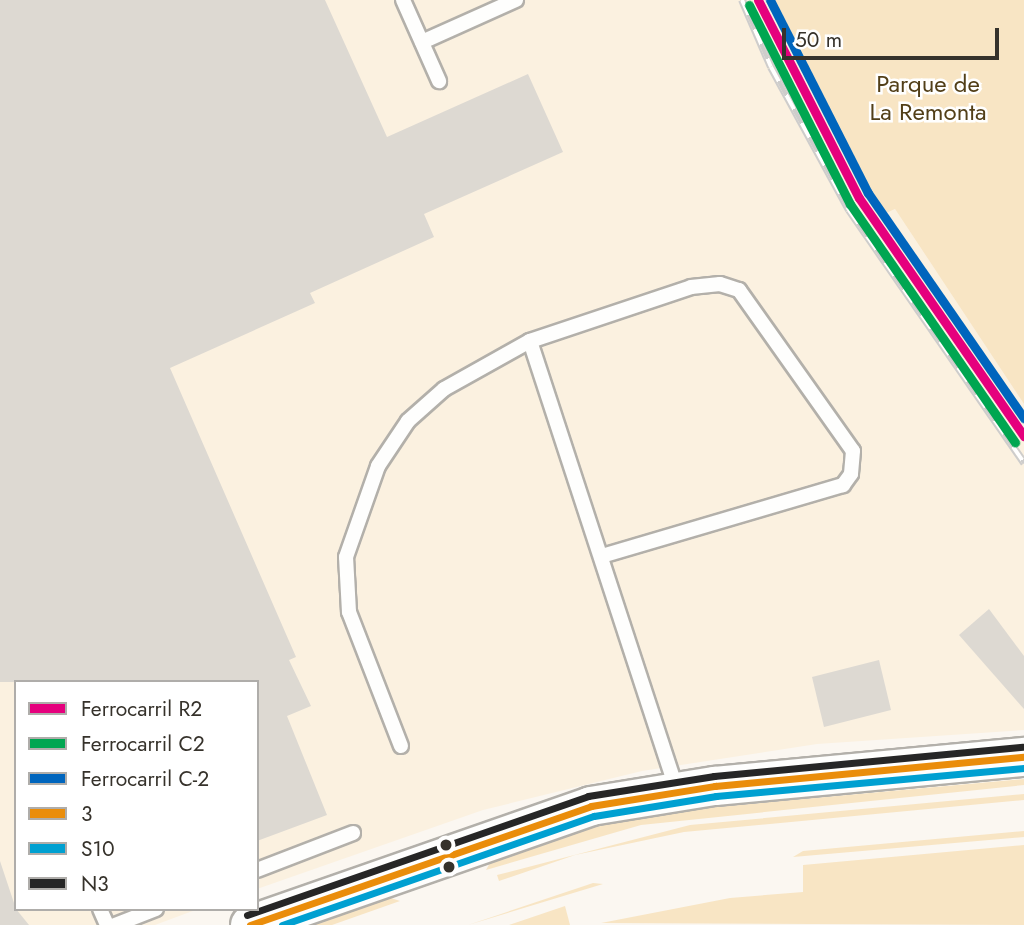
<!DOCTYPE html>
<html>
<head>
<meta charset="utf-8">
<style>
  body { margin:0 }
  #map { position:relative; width:1024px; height:925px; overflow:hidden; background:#fbf7f1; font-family:Jost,sans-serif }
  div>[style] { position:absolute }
  .built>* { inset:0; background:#fbf1e0 }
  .green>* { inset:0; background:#f8e5c4 }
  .building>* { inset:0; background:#ddd9d2 }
  .roads { filter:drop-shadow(2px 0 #b3b0aa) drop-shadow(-2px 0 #b3b0aa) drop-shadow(0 2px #b3b0aa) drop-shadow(0 -2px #b3b0aa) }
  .service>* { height:14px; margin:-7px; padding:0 7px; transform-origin:7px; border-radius:7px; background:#fefefd }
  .trunk>* { height:38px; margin:-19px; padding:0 19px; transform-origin:19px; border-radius:19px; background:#fefefd }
  .rail>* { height:8px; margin-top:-4px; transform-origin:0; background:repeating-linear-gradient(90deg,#fff 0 16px,#cecdcc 0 32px); box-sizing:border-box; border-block:2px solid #cecdcc }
  .bus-1>* { height:7px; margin:-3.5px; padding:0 3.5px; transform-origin:3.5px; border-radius:3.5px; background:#ea8d0b }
  .bus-2>* { height:7px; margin:-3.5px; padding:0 3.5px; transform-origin:3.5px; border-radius:3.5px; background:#00a0d1 }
  .bus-3>* { height:7px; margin:-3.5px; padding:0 3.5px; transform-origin:3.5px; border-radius:3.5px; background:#262626 }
  .rail-1>* { height:9px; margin:-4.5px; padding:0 4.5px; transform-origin:4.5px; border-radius:4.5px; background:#e5007d }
  .rail-2>* { height:9px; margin:-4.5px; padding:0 4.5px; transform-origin:4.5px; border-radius:4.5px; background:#00a651 }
  .rail-3>* { height:9px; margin:-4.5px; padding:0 4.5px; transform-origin:4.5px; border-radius:4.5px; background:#0065bd }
  .dots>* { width:19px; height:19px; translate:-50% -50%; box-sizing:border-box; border:4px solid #fff; border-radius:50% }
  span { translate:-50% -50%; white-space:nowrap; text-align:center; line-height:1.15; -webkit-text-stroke:5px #fff; paint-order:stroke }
  .park-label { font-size:24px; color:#523f18 }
  .legend { position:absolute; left:14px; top:680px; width:245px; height:231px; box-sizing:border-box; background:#fff; border:2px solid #afadaa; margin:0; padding:9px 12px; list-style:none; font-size:21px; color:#36322b }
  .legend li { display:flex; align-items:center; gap:14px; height:35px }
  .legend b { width:35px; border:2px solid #afadaa }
  .scale { position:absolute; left:782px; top:28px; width:217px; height:32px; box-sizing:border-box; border:4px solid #36322b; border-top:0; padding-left:9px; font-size:21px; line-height:24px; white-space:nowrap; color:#36322b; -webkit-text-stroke:5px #fff; paint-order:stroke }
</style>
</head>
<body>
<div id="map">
  <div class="built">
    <i style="clip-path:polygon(0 0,775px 0,880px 216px,895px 209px,1024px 404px,1024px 730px,817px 744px,642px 771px,483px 810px,257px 889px,257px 682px,16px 682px,16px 909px,198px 909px,155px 925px,0 925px)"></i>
  </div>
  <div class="green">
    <i style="clip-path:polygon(775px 0,1024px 0,1024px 404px,895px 209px,880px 216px)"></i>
    <i style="clip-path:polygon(1024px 779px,1024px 785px,641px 825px,486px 870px,492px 859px,561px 835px,661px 812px)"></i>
    <i style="clip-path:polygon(1024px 794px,1024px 800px,684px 832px,575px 855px,499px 881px,497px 875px,690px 825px)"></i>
    <i style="clip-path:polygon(1024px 831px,1024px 837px,793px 857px,803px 851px)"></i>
    <i style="clip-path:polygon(1024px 845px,1024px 925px,601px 923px,730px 898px,803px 892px,803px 865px)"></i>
    <i style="clip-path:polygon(593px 883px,603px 884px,468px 925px)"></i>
    <i style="clip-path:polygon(388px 897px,400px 901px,332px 925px,310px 925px)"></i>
    <i style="clip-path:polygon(565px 906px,570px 925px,509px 925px)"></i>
  </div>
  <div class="building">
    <i style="clip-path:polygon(0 0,325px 0,387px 137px,528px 74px,563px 152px,424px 214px,434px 237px,310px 293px,315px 303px,170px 368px,296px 657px,289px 660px,311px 706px,287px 716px,327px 815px,257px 841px,257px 682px,0 682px)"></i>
    <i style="clip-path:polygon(989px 609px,1024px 656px,1024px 709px,959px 635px)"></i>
    <i style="clip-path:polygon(879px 660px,891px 710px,824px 727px,812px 677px)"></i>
    <i style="clip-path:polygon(0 861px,16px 909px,29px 925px,0 925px)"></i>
  </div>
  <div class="roads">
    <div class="service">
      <i style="left:403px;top:0;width:89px;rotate:66deg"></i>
      <i style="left:422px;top:42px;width:103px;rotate:-24.1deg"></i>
      <i style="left:530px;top:341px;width:472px;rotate:71.9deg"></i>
      <i style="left:401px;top:746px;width:144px;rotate:-111.2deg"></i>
      <i style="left:349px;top:612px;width:55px;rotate:-93.1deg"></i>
      <i style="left:346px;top:557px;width:96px;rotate:-70.6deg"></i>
      <i style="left:378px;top:466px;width:54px;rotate:-56.3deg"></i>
      <i style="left:408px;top:421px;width:48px;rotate:-41.6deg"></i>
      <i style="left:444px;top:389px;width:98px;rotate:-29.2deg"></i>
      <i style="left:530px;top:341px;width:170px;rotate:-18.5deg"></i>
      <i style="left:691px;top:287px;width:29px;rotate:-6deg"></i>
      <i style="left:720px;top:284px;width:20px;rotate:18deg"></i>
      <i style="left:739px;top:290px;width:197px;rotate:54.7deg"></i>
      <i style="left:853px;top:451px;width:23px;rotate:95deg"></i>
      <i style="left:851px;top:474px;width:14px;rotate:126deg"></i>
      <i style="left:843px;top:485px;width:252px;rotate:163.6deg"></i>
      <i style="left:257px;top:870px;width:103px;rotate:-21.1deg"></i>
      <i style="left:100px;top:909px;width:17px;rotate:66deg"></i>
      <i style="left:115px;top:925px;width:44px;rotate:-21.3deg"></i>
    </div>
    <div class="trunk">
      <i style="left:250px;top:925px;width:361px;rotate:-19.2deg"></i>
      <i style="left:591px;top:806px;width:126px;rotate:-9.2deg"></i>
      <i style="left:715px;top:786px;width:310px;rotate:-5.4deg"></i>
    </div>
  </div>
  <div class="rail">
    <i style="left:742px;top:0;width:73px;rotate:66.6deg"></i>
    <i style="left:771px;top:67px;width:163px;rotate:61.4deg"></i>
    <i style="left:849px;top:210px;width:308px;rotate:55.3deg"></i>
  </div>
  <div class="bus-1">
    <i style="left:250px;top:925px;width:361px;rotate:-19.2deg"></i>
    <i style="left:591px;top:806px;width:126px;rotate:-9.2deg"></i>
    <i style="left:715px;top:786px;width:310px;rotate:-5.4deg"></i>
  </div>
  <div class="bus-2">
    <i style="left:282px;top:925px;width:330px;rotate:-19.3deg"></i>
    <i style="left:594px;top:816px;width:124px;rotate:-9.3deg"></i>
    <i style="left:716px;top:796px;width:309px;rotate:-5.2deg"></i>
  </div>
  <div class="bus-3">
    <i style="left:247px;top:915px;width:361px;rotate:-19.2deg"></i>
    <i style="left:588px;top:796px;width:128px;rotate:-9deg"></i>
    <i style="left:714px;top:776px;width:310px;rotate:-5.4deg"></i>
  </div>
  <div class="rail-1">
    <i style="left:758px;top:0;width:222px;rotate:63deg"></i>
    <i style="left:859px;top:198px;width:290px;rotate:55.3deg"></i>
  </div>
  <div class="rail-2">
    <i style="left:749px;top:5px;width:223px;rotate:63.1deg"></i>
    <i style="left:850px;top:204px;width:290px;rotate:55.3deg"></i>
  </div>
  <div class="rail-3">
    <i style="left:770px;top:0;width:216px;rotate:63.1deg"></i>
    <i style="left:868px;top:193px;width:274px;rotate:55.3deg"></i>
  </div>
  <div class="dots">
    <i style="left:446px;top:845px;background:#36322b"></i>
    <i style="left:449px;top:867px;background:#36322b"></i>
  </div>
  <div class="park-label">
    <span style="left:928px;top:98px">Parque de<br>La Remonta</span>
  </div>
  <ul class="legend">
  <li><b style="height:9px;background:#e5007d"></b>Ferrocarril R2</li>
  <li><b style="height:9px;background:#00a651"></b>Ferrocarril C2</li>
  <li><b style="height:9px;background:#0065bd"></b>Ferrocarril C-2</li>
  <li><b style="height:9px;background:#ea8d0b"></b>3</li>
  <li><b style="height:9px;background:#00a0d1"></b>S10</li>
  <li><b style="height:9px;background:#262626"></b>N3</li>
  </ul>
  <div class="scale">50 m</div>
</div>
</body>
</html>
